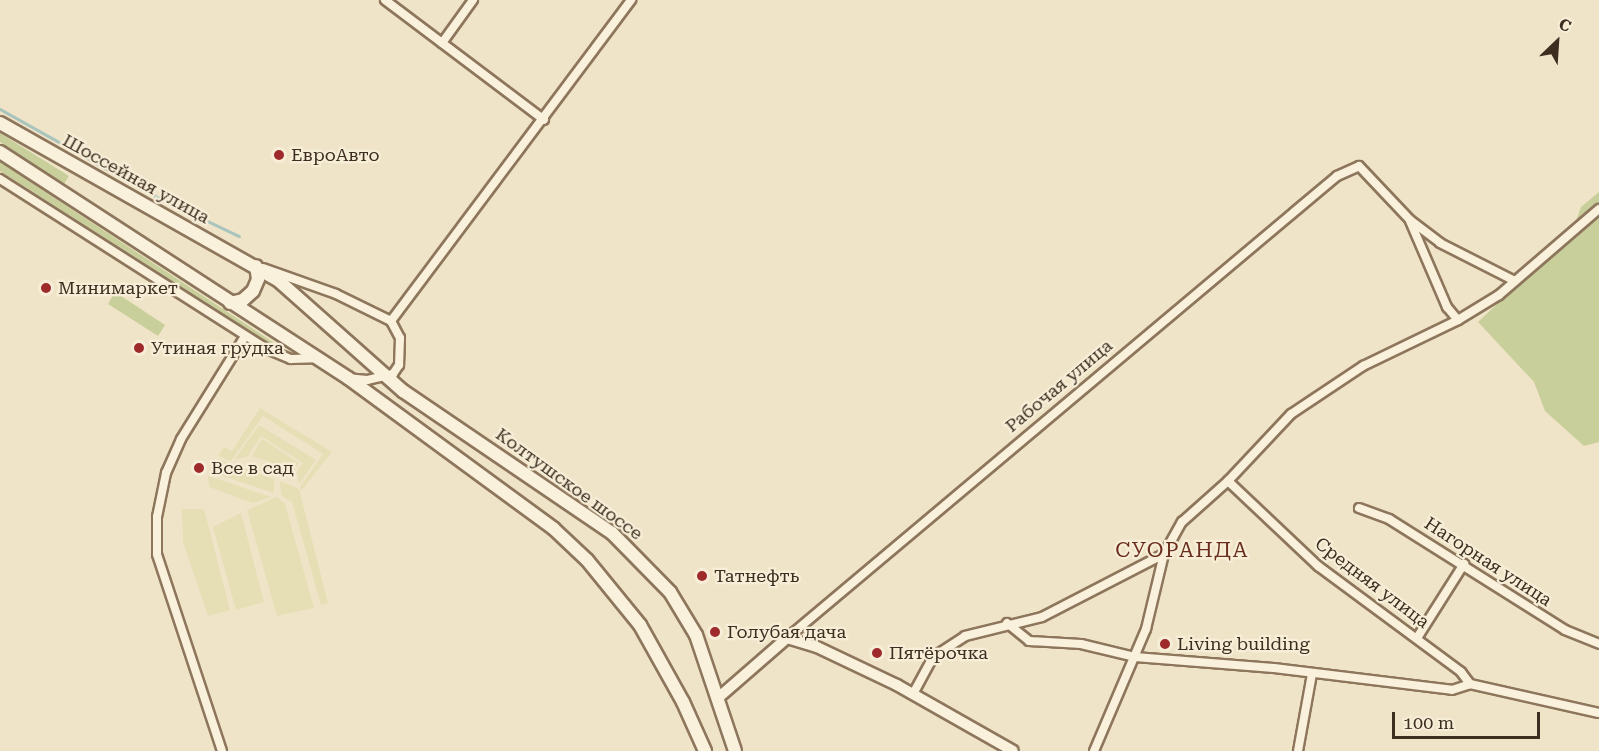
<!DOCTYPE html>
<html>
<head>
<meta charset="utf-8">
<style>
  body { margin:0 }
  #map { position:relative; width:1599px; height:751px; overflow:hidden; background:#f0e4c8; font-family:"Roboto Serif",serif }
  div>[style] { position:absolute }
  .farmland>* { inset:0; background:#e6deb5 }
  .green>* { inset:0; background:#c9cf9b }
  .stream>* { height:3px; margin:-1.5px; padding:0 1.5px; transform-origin:1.5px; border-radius:1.5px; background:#a9c4bc }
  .roads { filter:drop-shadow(2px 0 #8d765c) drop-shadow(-2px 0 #8d765c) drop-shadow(0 2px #8d765c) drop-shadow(0 -2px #8d765c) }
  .minor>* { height:8px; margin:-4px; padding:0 4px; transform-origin:4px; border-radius:4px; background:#faf1dc }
  .tertiary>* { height:10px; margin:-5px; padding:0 5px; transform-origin:5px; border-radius:5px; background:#faf1dc }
  .secondary>* { height:12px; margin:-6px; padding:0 6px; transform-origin:6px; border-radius:6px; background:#faf1dc }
  .dots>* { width:16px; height:16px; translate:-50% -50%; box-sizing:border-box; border:3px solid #f7eed8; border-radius:50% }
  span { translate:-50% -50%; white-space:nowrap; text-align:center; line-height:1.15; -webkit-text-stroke:4.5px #f7eed8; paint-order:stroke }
  .poi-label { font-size:18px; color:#3d2e20 }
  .left { translate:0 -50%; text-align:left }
  .street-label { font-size:18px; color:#3d2e20 }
  .quarter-label { font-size:21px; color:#6b2e1e; letter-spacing:1.5px }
  .north { position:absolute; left:1527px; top:12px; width:60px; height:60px; -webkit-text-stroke:4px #f7eed8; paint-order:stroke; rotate:25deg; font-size:16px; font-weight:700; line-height:24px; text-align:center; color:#3d2e20 }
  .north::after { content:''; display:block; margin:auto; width:21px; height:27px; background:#3d2e20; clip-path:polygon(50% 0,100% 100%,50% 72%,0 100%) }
  .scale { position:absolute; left:1392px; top:712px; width:148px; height:27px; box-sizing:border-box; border:3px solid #3d2e20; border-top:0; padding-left:8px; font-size:18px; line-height:21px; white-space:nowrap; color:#3d2e20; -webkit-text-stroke:4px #f7eed8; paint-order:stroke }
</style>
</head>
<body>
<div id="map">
  <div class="farmland">
    <i style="clip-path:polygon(260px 408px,332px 452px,301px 491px,300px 487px,323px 454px,263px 416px,231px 461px,218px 456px,224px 447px,232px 451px)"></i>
    <i style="clip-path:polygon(259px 425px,316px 460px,299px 484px,297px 472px,303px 463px,261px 436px,248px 456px,234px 460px)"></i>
    <i style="clip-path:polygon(262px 439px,299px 463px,294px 470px,252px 456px)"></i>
    <i style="clip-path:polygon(217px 459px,274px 479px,274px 493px,211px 472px)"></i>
    <i style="clip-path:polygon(208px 476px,209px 476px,271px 497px,253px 503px,209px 487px)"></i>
    <i style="clip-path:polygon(280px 481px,299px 489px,328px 603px,321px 605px,292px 502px,281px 495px)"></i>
    <i style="clip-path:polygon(277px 497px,285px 504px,314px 608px,277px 616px,247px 510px)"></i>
    <i style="clip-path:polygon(182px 509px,204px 509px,230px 610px,208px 616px,183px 542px)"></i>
    <i style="clip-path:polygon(241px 513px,264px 602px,236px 610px,213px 527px)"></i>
  </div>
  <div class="green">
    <i style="clip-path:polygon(0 133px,69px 176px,64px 184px,0 142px)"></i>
    <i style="clip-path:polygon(0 162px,282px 348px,282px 351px,0 171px)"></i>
    <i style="clip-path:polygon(1599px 192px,1599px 442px,1584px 446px,1545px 411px,1534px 382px,1478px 322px,1571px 235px,1581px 207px)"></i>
    <i style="clip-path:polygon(115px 292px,165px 325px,158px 336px,108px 304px)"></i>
  </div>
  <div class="stream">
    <i style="left:0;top:109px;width:178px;rotate:29.3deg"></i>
    <i style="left:155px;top:196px;width:93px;rotate:25.5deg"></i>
  </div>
  <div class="roads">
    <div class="minor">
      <i style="left:385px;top:0;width:199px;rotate:37deg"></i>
      <i style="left:442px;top:43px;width:53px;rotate:-54.2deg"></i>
      <i style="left:0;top:179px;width:317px;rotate:32.5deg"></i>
      <i style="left:267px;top:349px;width:26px;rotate:23deg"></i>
      <i style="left:291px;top:359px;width:25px;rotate:-2deg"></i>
      <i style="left:1410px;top:221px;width:94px;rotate:66.7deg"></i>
      <i style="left:1447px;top:307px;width:17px;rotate:50deg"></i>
      <i style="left:263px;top:268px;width:77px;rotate:19.6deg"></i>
      <i style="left:336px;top:294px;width:61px;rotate:26.1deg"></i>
      <i style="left:391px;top:321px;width:19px;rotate:62deg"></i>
      <i style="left:400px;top:338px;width:27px;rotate:92deg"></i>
      <i style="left:399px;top:365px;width:11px;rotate:124deg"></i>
      <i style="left:393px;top:374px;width:27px;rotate:167deg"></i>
      <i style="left:367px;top:380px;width:18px;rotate:-174deg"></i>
      <i style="left:391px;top:321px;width:401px;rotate:-53.2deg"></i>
      <i style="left:1228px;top:481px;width:124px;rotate:43.4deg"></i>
      <i style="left:1318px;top:566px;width:178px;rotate:36.5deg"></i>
      <i style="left:1461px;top:672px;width:15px;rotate:53deg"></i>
      <i style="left:1359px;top:508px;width:32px;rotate:20deg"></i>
      <i style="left:1389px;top:519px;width:208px;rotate:32.2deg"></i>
      <i style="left:1565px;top:630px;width:37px;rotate:22deg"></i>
      <i style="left:1007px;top:623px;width:28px;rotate:39deg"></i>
      <i style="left:1029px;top:641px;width:52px;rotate:3.3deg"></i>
      <i style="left:1081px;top:644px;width:56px;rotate:13.5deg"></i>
      <i style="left:1135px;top:657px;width:139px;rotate:4.5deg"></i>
      <i style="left:1274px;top:668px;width:179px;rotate:7deg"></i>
      <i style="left:1452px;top:690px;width:19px;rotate:-18deg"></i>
      <i style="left:1470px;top:684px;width:132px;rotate:12.7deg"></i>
      <i style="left:787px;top:638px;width:718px;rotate:-40.03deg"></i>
      <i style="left:1337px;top:176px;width:24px;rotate:-24deg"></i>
      <i style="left:1359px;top:166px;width:74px;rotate:46.6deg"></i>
      <i style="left:1410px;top:220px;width:38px;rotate:37deg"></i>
      <i style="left:1440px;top:243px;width:84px;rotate:26.9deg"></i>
      <i style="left:1417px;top:638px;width:88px;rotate:-57.6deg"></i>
      <i style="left:913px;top:694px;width:42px;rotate:-61.6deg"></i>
      <i style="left:933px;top:657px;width:38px;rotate:-33deg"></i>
      <i style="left:965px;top:636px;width:79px;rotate:-13.9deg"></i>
      <i style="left:1042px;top:617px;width:137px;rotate:-27.3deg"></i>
      <i style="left:1164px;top:554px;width:37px;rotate:-61deg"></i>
      <i style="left:1182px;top:522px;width:62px;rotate:-41.7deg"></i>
      <i style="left:1228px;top:481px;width:92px;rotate:-46.8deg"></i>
      <i style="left:1291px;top:414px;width:87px;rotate:-33.7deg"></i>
      <i style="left:1363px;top:366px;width:106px;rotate:-25.8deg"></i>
      <i style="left:1458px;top:320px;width:48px;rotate:-31.4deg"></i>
      <i style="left:1499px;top:295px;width:132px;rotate:-40.7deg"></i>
      <i style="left:222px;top:751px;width:207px;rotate:-108.3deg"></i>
      <i style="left:157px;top:554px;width:37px;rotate:-90deg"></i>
      <i style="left:157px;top:517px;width:45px;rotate:-78.4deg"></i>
      <i style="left:166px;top:473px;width:37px;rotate:-66deg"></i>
      <i style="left:181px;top:439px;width:121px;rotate:-58.1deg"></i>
      <i style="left:1094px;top:751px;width:133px;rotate:-66.9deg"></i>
      <i style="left:1146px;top:629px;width:77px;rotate:-76.5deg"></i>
      <i style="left:1298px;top:751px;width:78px;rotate:-79.7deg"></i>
    </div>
    <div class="tertiary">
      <i style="left:718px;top:698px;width:91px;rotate:-41deg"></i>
      <i style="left:787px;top:638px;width:31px;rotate:17deg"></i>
      <i style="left:817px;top:647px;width:89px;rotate:25.4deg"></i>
      <i style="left:897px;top:685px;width:133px;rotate:29.6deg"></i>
    </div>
    <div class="secondary">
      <i style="left:0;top:123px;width:321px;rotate:29.5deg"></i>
      <i style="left:279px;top:281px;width:166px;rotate:41.6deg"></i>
      <i style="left:403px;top:391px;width:253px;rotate:34.2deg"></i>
      <i style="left:612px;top:533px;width:83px;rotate:45.5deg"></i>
      <i style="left:670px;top:592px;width:50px;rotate:58.8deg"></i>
      <i style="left:696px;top:635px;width:122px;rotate:71.4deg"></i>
      <i style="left:0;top:152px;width:415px;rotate:33deg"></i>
      <i style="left:348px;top:378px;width:255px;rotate:36.2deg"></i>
      <i style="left:554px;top:529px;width:45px;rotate:43.2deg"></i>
      <i style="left:587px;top:560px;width:84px;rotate:50.8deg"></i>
      <i style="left:640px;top:625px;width:88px;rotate:60.8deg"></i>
      <i style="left:683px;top:702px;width:54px;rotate:65.8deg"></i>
      <i style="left:230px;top:303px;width:13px;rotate:-13deg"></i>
      <i style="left:243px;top:300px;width:13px;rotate:-42deg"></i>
      <i style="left:253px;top:291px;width:13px;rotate:-67deg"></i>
      <i style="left:258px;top:279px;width:13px;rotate:-99deg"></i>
    </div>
  </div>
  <div class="dots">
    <i style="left:279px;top:155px;background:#9e2a2b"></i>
    <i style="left:46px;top:288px;background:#9e2a2b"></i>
    <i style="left:139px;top:348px;background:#9e2a2b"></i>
    <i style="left:199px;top:468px;background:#9e2a2b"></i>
    <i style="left:702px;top:576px;background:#9e2a2b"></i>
    <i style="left:715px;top:632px;background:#9e2a2b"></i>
    <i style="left:1165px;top:644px;background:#9e2a2b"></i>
    <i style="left:877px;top:653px;background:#9e2a2b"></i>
  </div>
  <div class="poi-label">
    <span class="left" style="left:291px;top:155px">ЕвроАвто</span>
    <span class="left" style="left:58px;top:288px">Минимаркет</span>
    <span class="left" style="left:151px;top:348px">Утиная грудка</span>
    <span class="left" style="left:211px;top:468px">Все в сад</span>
    <span class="left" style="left:714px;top:576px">Татнефть</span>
    <span class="left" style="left:727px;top:632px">Голубая дача</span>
    <span class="left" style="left:1177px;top:644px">Living building</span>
    <span class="left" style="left:889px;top:653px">Пятёрочка</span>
  </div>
  <div class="street-label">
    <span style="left:136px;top:179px;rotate:29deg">Шоссейная улица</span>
    <span style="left:1059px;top:386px;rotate:-40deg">Рабочая улица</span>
    <span style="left:569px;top:484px;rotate:36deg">Колтушское шоссе</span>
    <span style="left:1488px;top:562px;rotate:33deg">Нагорная улица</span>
    <span style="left:1372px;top:583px;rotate:37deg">Средняя улица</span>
  </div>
  <div class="quarter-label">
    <span style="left:1182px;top:550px">СУОРАНДА</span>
  </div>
  <div class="north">С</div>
  <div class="scale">100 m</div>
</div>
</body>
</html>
